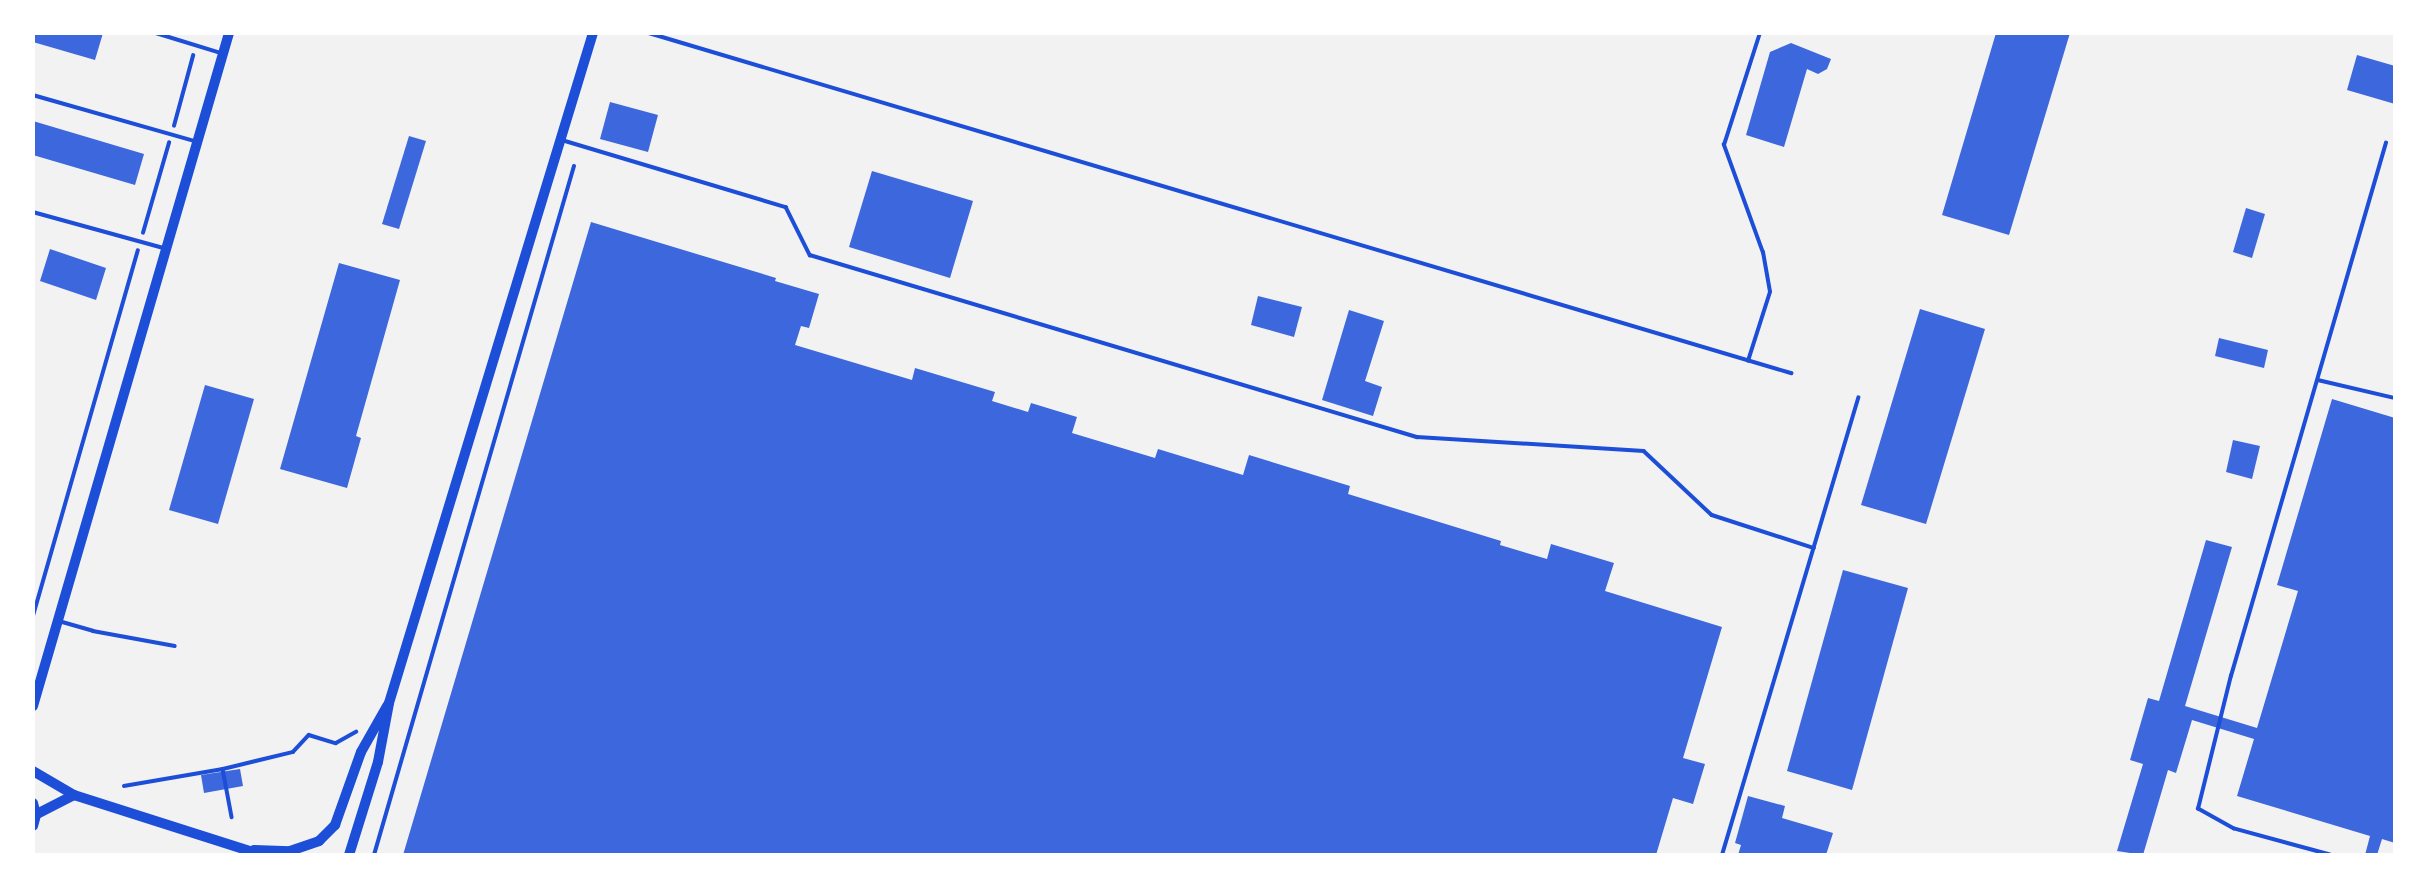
<!DOCTYPE html>
<html>
<head>
<meta charset="utf-8">
<style>
  body { margin:0 }
  #map { position:relative; width:2428px; height:888px; overflow:hidden; background:#f2f2f2; font-family:"Nunito Sans",sans-serif }
  div>[style] { position:absolute }
  .building>* { inset:0; background:#3d67dc }
  .path>* { height:3.5px; margin:-1.75px; padding:0 1.75px; transform-origin:1.75px; border-radius:1.75px; background:#1d4ed8 }
  .service>* { height:3.5px; margin:-1.75px; padding:0 1.75px; transform-origin:1.75px; border-radius:1.75px; background:#1d4ed8 }
  .tertiary>* { height:10px; margin:-5px; padding:0 5px; transform-origin:5px; border-radius:5px; background:#1d4ed8 }
  .secondary>* { height:10px; margin:-5px; padding:0 5px; transform-origin:5px; border-radius:5px; background:#1d4ed8 }
  span { translate:-50% -50%; white-space:nowrap; text-align:center; line-height:1.15; -webkit-text-stroke:5px #fff; paint-order:stroke }
  .frame { position:absolute; inset:0; border:35px solid #fff; pointer-events:none }
</style>
</head>
<body>
<div id="map">
  <div class="building">
    <i style="clip-path:polygon(33px 33px,103px 33px,95px 60px,33px 42px)"></i>
    <i style="clip-path:polygon(1996px 33px,2070px 33px,2009px 235px,1942px 215px)"></i>
    <i style="clip-path:polygon(1791px 43px,1831px 59px,1827px 69px,1818px 74px,1807px 69px,1784px 147px,1746px 135px,1770px 52px)"></i>
    <i style="clip-path:polygon(2357px 55px,2395px 66px,2395px 104px,2347px 90px)"></i>
    <i style="clip-path:polygon(610px 102px,658px 115px,648px 152px,600px 139px)"></i>
    <i style="clip-path:polygon(33px 121px,144px 154px,135px 185px,33px 155px)"></i>
    <i style="clip-path:polygon(409px 136px,426px 141px,399px 229px,382px 224px)"></i>
    <i style="clip-path:polygon(872px 171px,973px 201px,950px 278px,849px 247px)"></i>
    <i style="clip-path:polygon(2246px 208px,2265px 214px,2252px 258px,2233px 252px)"></i>
    <i style="clip-path:polygon(591px 222px,776px 278px,775px 281px,819px 294px,809px 328px,801px 326px,795px 345px,912px 380px,915px 368px,995px 392px,992px 401px,1028px 412px,1031px 403px,1077px 417px,1072px 433px,1155px 458px,1158px 449px,1243px 475px,1249px 455px,1350px 486px,1348px 494px,1501px 541px,1500px 545px,1547px 559px,1551px 544px,1614px 563px,1605px 591px,1722px 627px,1683px 758px,1705px 764px,1693px 804px,1673px 798px,1656px 855px,403px 855px)"></i>
    <i style="clip-path:polygon(50px 249px,106px 268px,96px 300px,40px 281px)"></i>
    <i style="clip-path:polygon(339px 263px,400px 280px,356px 436px,361px 438px,347px 488px,280px 469px)"></i>
    <i style="clip-path:polygon(1258px 296px,1302px 307px,1294px 337px,1251px 325px)"></i>
    <i style="clip-path:polygon(1920px 309px,1985px 329px,1926px 524px,1861px 505px)"></i>
    <i style="clip-path:polygon(1349px 310px,1384px 321px,1365px 381px,1382px 387px,1373px 416px,1322px 400px)"></i>
    <i style="clip-path:polygon(2219px 338px,2268px 350px,2264px 368px,2215px 356px)"></i>
    <i style="clip-path:polygon(205px 385px,254px 399px,218px 524px,169px 510px)"></i>
    <i style="clip-path:polygon(2332px 399px,2395px 418px,2395px 843px,2382px 839px,2377px 855px,2365px 855px,2370px 836px,2237px 796px,2254px 739px,2192px 720px,2176px 773px,2168px 770px,2143px 855px,2117px 851px,2143px 764px,2130px 760px,2148px 698px,2159px 701px,2206px 540px,2232px 547px,2185px 706px,2257px 728px,2298px 591px,2277px 585px)"></i>
    <i style="clip-path:polygon(2233px 440px,2260px 446px,2252px 479px,2226px 472px)"></i>
    <i style="clip-path:polygon(1843px 570px,1908px 588px,1852px 790px,1787px 771px)"></i>
    <i style="clip-path:polygon(240px 769px,243px 786px,204px 793px,201px 775px)"></i>
    <i style="clip-path:polygon(1748px 796px,1785px 806px,1782px 818px,1833px 833px,1826px 855px,1738px 855px,1741px 845px,1735px 843px)"></i>
  </div>
  <div class="path">
    <i style="left:174px;top:126px;width:73px;rotate:-74.8deg"></i>
    <i style="left:143px;top:233px;width:94px;rotate:-73.9deg"></i>
    <i style="left:33px;top:616px;width:380px;rotate:-74deg"></i>
    <i style="left:223px;top:769px;width:49px;rotate:79.4deg"></i>
    <i style="left:124px;top:786px;width:100px;rotate:-9.7deg"></i>
    <i style="left:223px;top:769px;width:72px;rotate:-13.7deg"></i>
    <i style="left:293px;top:752px;width:23px;rotate:-47deg"></i>
    <i style="left:309px;top:735px;width:28px;rotate:17deg"></i>
    <i style="left:336px;top:743px;width:23px;rotate:-29deg"></i>
    <i style="left:374px;top:855px;width:717px;rotate:-73.81deg"></i>
  </div>
  <div class="service">
    <i style="left:156px;top:33px;width:68px;rotate:17.1deg"></i>
    <i style="left:649px;top:33px;width:1192px;rotate:16.58deg"></i>
    <i style="left:33px;top:95px;width:168px;rotate:15.9deg"></i>
    <i style="left:562px;top:140px;width:234px;rotate:16.7deg"></i>
    <i style="left:786px;top:207px;width:54px;rotate:63.4deg"></i>
    <i style="left:810px;top:255px;width:634px;rotate:16.69deg"></i>
    <i style="left:1417px;top:437px;width:227px;rotate:3.5deg"></i>
    <i style="left:1644px;top:451px;width:93px;rotate:43.3deg"></i>
    <i style="left:1712px;top:515px;width:107px;rotate:17.9deg"></i>
    <i style="left:33px;top:212px;width:136px;rotate:15.4deg"></i>
    <i style="left:1748px;top:361px;width:72px;rotate:-72.3deg"></i>
    <i style="left:1770px;top:292px;width:40px;rotate:-100deg"></i>
    <i style="left:1763px;top:253px;width:115px;rotate:-109.9deg"></i>
    <i style="left:1724px;top:145px;width:118px;rotate:-72.2deg"></i>
    <i style="left:2318px;top:380px;width:79px;rotate:13.2deg"></i>
    <i style="left:59px;top:621px;width:35px;rotate:16deg"></i>
    <i style="left:93px;top:631px;width:83px;rotate:10.4deg"></i>
    <i style="left:1722px;top:855px;width:477px;rotate:-73.4deg"></i>
    <i style="left:2330px;top:855px;width:99px;rotate:-164.8deg"></i>
    <i style="left:2234px;top:829px;width:41px;rotate:-150.9deg"></i>
    <i style="left:2198px;top:809px;width:137px;rotate:-76.1deg"></i>
    <i style="left:2231px;top:676px;width:555px;rotate:-73.79deg"></i>
  </div>
  <div class="tertiary">
    <i style="left:33px;top:771px;width:48px;rotate:30.3deg"></i>
    <i style="left:74px;top:795px;width:197px;rotate:17.7deg"></i>
    <i style="left:33px;top:803px;width:12px;rotate:76deg"></i>
    <i style="left:36px;top:815px;width:11px;rotate:105deg"></i>
    <i style="left:33px;top:816px;width:46px;rotate:-27.1deg"></i>
    <i style="left:254px;top:850px;width:36px;rotate:2deg"></i>
    <i style="left:290px;top:851px;width:31px;rotate:-19deg"></i>
    <i style="left:319px;top:841px;width:23px;rotate:-45deg"></i>
    <i style="left:335px;top:825px;width:77px;rotate:-70.4deg"></i>
    <i style="left:361px;top:752px;width:53px;rotate:-60.5deg"></i>
  </div>
  <div class="secondary">
    <i style="left:33px;top:706px;width:701px;rotate:-73.76deg"></i>
    <i style="left:349px;top:855px;width:97px;rotate:-72.7deg"></i>
    <i style="left:378px;top:762px;width:60px;rotate:-79.4deg"></i>
    <i style="left:389px;top:703px;width:700px;rotate:-73.07deg"></i>
  </div>
  <div class="frame"></div>
</div>
</body>
</html>
